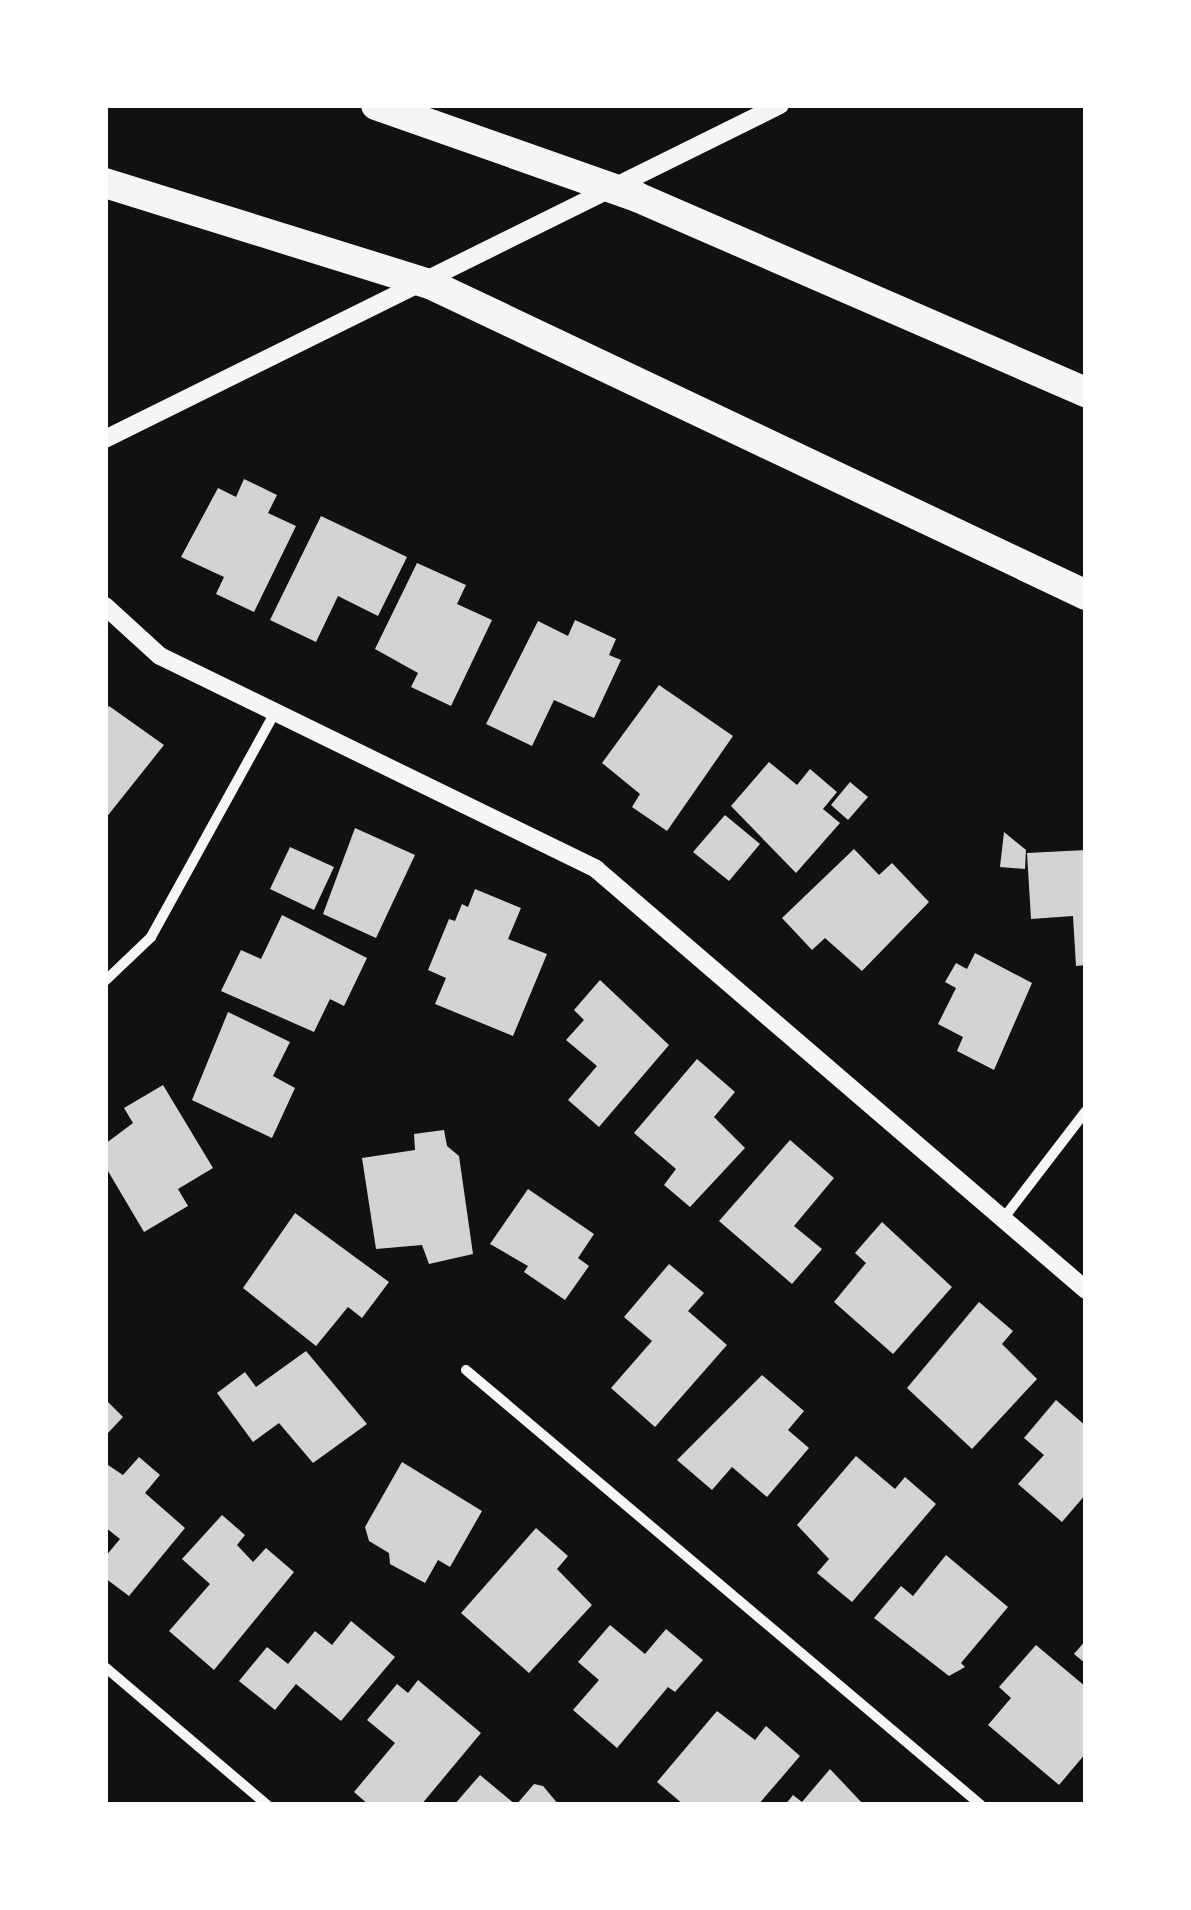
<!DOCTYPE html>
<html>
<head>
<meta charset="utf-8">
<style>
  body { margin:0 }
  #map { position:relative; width:1191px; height:1910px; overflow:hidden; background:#111; font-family:"Varela Round",sans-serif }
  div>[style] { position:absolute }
  .building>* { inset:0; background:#d3d3d3 }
  .minor>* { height:10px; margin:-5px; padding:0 5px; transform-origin:5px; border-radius:5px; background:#f5f5f5 }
  .tertiary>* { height:18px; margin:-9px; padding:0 9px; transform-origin:9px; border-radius:9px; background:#f5f5f5 }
  .motorway>* { height:30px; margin:-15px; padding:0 15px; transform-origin:15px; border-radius:15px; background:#f5f5f5 }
  span { translate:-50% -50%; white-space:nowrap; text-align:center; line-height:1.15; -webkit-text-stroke:8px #fff; paint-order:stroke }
  .frame { position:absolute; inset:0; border:108px solid #fff; pointer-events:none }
</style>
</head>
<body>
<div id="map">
  <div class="building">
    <i style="clip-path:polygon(244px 479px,277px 495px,268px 513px,296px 526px,254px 612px,216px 594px,224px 577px,181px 557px,218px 488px,236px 497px)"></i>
    <i style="clip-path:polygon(321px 516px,407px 557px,378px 616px,338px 596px,316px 642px,270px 620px)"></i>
    <i style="clip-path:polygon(417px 563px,466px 585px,457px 604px,492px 620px,451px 706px,411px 687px,418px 673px,375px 649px)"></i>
    <i style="clip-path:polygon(575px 620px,616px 639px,609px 655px,621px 660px,594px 718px,554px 700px,532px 746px,486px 724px,538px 621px,568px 636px)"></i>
    <i style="clip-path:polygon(659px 685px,733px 736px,667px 831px,632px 807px,640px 794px,602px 763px)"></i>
    <i style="clip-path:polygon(109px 706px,164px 745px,105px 819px,105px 712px)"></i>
    <i style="clip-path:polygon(769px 762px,797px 785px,810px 769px,837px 792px,823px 809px,840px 823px,796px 873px,731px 806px)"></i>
    <i style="clip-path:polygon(850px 782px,868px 797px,848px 820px,831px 805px)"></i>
    <i style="clip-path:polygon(725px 815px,760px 844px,729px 881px,693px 852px)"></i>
    <i style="clip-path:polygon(355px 828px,415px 855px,376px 938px,323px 914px)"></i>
    <i style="clip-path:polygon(1004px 832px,1026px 850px,1025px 869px,1000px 867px)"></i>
    <i style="clip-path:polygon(290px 847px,334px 867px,314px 910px,270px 889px)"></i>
    <i style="clip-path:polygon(854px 849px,879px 875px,892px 863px,929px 902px,862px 971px,825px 938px,812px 950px,782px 918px)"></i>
    <i style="clip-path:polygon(1086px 850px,1086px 965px,1076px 966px,1073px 916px,1031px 919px,1027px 853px)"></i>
    <i style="clip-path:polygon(475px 889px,521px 908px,508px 939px,547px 954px,513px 1036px,435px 1004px,446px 978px,428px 970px,449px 919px,455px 921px,462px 904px,468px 907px)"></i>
    <i style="clip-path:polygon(282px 915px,367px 958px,344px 1006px,330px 999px,314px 1032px,221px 991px,241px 950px,261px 959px)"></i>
    <i style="clip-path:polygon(975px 953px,1032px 983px,994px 1070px,957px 1051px,963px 1037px,938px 1024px,956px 988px,945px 982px,956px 963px,967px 969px)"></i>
    <i style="clip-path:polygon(600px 980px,669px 1045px,599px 1127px,568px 1100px,597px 1066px,566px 1040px,584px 1020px,574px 1010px)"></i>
    <i style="clip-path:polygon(228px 1012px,290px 1042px,273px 1076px,295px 1088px,272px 1138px,192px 1100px)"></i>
    <i style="clip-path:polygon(697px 1059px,735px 1092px,714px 1117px,745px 1148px,690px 1207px,664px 1185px,676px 1169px,634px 1133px)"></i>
    <i style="clip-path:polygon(163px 1085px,213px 1168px,178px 1189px,188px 1206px,144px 1232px,105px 1166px,105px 1144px,133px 1123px,124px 1108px)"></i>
    <i style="clip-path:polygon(444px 1130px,447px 1146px,459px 1156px,473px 1254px,429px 1264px,422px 1245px,376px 1249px,362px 1158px,415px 1150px,414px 1134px)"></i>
    <i style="clip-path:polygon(790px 1140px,834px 1178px,794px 1226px,822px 1249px,792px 1284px,719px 1221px)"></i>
    <i style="clip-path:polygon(528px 1189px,594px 1234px,578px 1258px,589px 1266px,565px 1300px,524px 1272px,528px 1266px,490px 1244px)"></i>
    <i style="clip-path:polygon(295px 1213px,389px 1282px,362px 1318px,348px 1307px,316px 1346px,243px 1288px)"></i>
    <i style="clip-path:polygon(882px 1222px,952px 1287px,893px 1354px,834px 1302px,866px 1263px,855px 1253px)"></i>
    <i style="clip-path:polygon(669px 1264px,704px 1293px,688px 1311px,727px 1345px,655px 1427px,611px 1388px,652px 1341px,624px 1317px)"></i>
    <i style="clip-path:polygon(979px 1302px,1013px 1331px,1002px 1344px,1037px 1379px,972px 1449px,907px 1388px)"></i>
    <i style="clip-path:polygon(306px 1351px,367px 1424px,313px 1463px,279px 1423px,253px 1442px,217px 1393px,245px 1372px,256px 1387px)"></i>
    <i style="clip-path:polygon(762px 1375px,804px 1411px,788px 1430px,809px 1448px,767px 1497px,732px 1467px,712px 1490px,677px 1460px)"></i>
    <i style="clip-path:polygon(105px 1399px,123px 1417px,108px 1433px,105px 1431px)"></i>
    <i style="clip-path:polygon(1056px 1400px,1086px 1426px,1086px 1494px,1062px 1522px,1018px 1484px,1044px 1455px,1024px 1438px)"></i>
    <i style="clip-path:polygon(856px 1456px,895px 1489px,905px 1477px,936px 1504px,852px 1602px,817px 1573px,829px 1559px,797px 1525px)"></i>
    <i style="clip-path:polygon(139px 1457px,160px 1475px,145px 1493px,185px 1528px,129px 1596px,105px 1578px,105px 1557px,120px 1539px,105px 1527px,105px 1463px,123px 1475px)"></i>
    <i style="clip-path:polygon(402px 1462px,482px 1511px,450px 1567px,438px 1560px,425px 1583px,390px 1564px,389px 1553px,369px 1541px,365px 1527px)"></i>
    <i style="clip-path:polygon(222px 1515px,245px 1535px,237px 1545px,253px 1562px,266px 1548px,294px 1572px,214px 1670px,169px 1631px,210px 1584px,182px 1559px)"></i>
    <i style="clip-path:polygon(536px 1528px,568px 1556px,557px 1569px,592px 1605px,529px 1673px,461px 1613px)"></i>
    <i style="clip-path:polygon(946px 1555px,1008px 1607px,961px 1663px,965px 1667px,949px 1676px,874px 1618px,901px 1586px,913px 1596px)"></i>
    <i style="clip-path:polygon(351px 1621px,395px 1657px,341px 1721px,296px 1684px,275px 1710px,239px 1681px,267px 1647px,288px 1664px,315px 1631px,332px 1645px)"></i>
    <i style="clip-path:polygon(610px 1625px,645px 1654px,666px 1629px,703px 1660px,675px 1692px,668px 1687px,617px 1748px,573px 1710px,599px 1680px,578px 1662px)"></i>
    <i style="clip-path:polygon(1086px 1640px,1086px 1664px,1074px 1654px)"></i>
    <i style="clip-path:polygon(1036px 1645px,1086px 1687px,1086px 1753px,1059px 1785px,988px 1725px,1011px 1698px,999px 1687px)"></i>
    <i style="clip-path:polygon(418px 1680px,481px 1733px,421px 1805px,369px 1805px,354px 1792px,395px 1743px,367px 1720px,397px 1684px,408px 1693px)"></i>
    <i style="clip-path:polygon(717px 1711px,755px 1740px,766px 1726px,800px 1756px,758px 1805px,684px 1805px,657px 1782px)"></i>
    <i style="clip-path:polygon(830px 1769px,864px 1805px,785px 1805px,793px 1795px,802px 1802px)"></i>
    <i style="clip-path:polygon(480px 1775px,516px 1805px,454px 1805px)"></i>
    <i style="clip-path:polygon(534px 1784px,543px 1786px,559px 1805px,516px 1805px)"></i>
  </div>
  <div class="minor">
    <i style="left:105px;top:981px;width:64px;rotate:-43.7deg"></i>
    <i style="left:151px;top:937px;width:252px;rotate:-61.1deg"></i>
    <i style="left:1003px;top:1219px;width:136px;rotate:-52.5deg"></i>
    <i style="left:466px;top:1370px;width:674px;rotate:40.19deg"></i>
    <i style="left:105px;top:1667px;width:213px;rotate:40.4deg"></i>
  </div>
  <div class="tertiary">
    <i style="left:105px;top:439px;width:753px;rotate:-26.33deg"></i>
    <i style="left:105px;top:606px;width:74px;rotate:42.3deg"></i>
    <i style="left:160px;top:656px;width:485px;rotate:26deg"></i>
    <i style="left:596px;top:869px;width:646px;rotate:40.67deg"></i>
  </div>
  <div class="motorway">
    <i style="left:376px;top:105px;width:277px;rotate:19.4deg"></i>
    <i style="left:637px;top:197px;width:490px;rotate:23.5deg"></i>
    <i style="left:105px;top:183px;width:343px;rotate:17.3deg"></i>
    <i style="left:432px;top:285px;width:724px;rotate:25.36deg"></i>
  </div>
  <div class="frame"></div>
</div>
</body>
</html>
